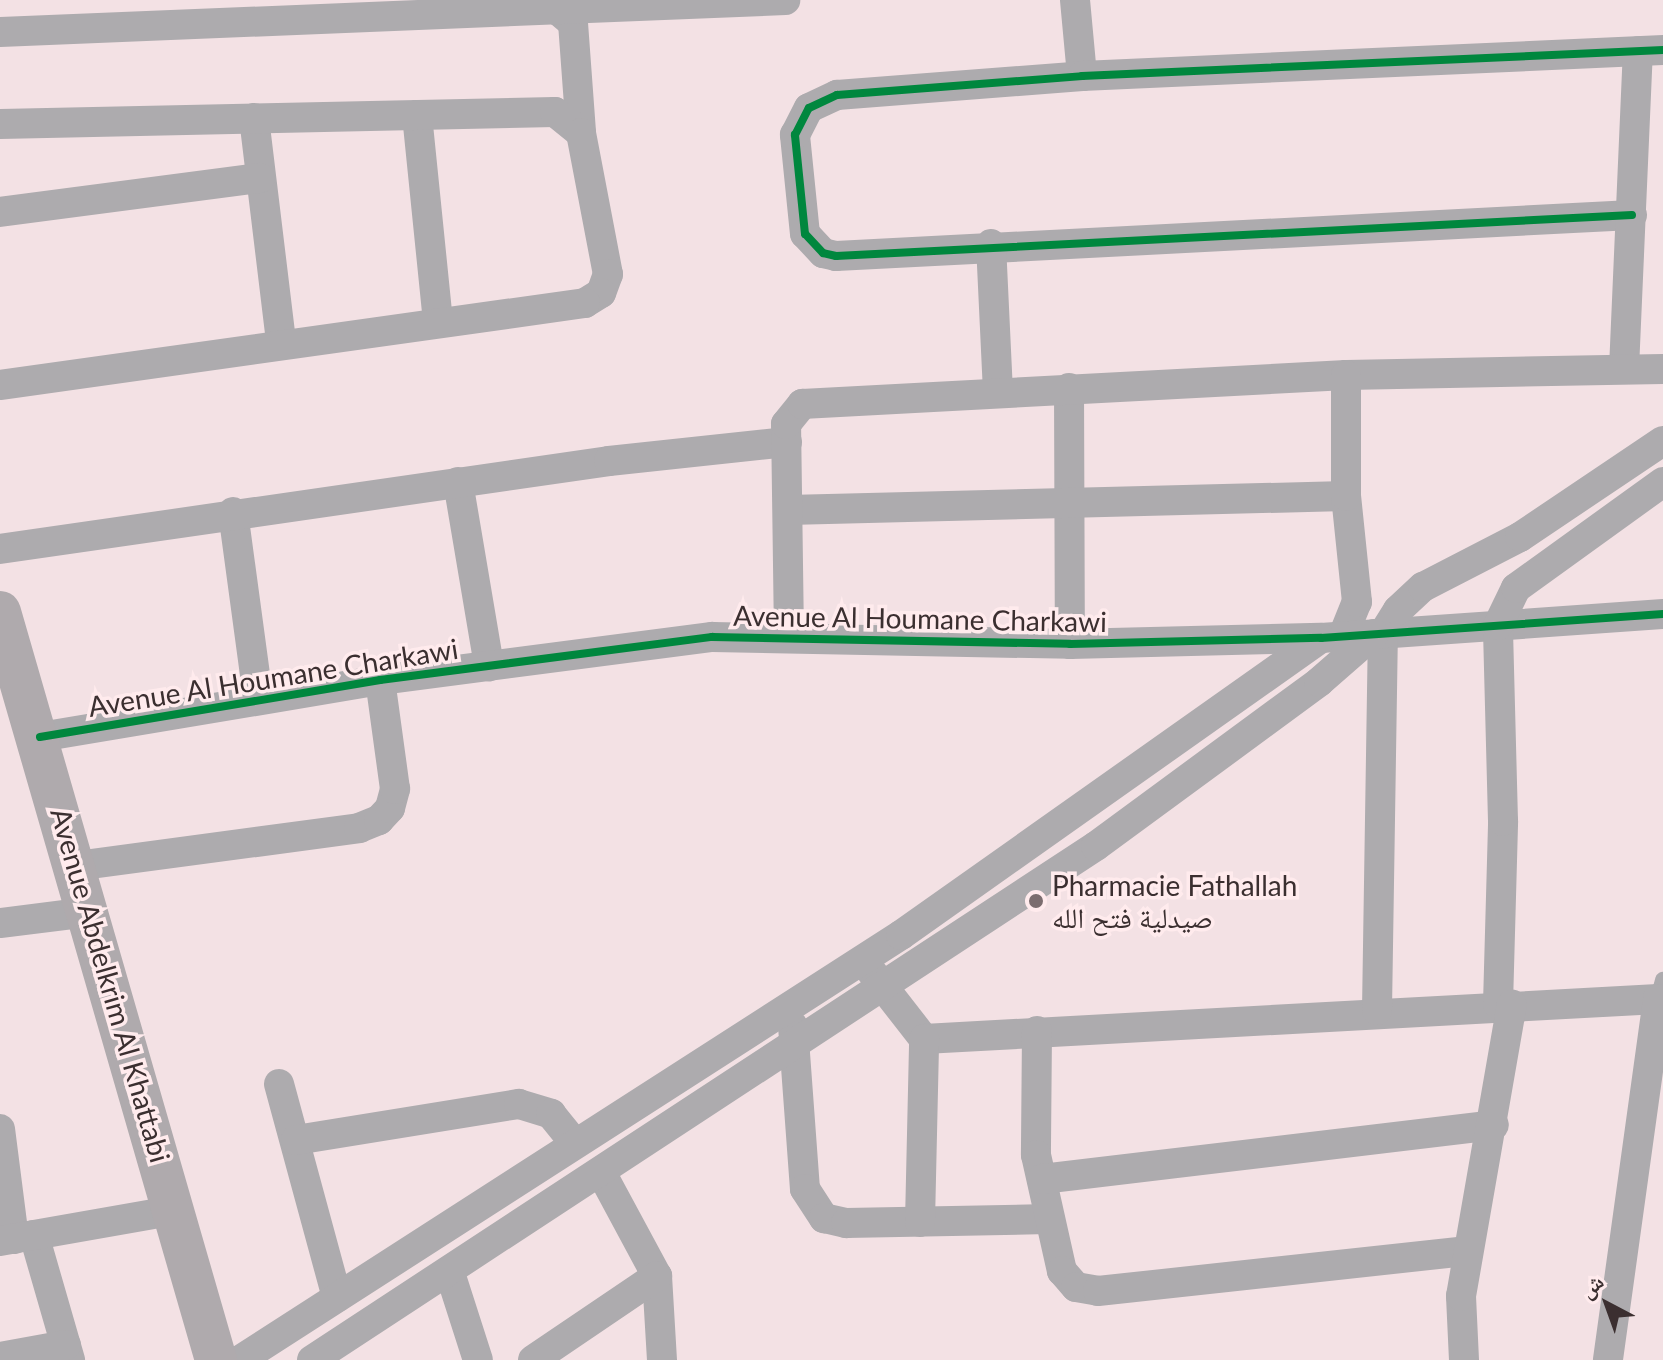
<!DOCTYPE html>
<html>
<head>
<meta charset="utf-8">
<style>
  body { margin:0 }
  #map { position:relative; width:1663px; height:1360px; overflow:hidden; background:#f3e1e4; font-family:Lato,"Noto Naskh Arabic",sans-serif }
  div>[style] { position:absolute }
  .lane>* { height:16px; margin:-8px; padding:0 8px; transform-origin:8px; border-radius:8px; background:#adabae }
  .street>* { height:30px; margin:-15px; padding:0 15px; transform-origin:15px; border-radius:15px; background:#adabae }
  .secondary>* { height:42px; margin:-21px; padding:0 21px; transform-origin:21px; border-radius:21px; background:#afaaad }
  .cycleway>* { height:8px; margin:-4px; padding:0 4px; transform-origin:4px; border-radius:4px; background:#00873e }
  .dots>* { width:22px; height:22px; translate:-50% -50%; box-sizing:border-box; border:4px solid #ffebed; border-radius:50% }
  span { translate:-50% -50%; white-space:nowrap; text-align:center; line-height:1.15; -webkit-text-stroke:7px #ffebed; paint-order:stroke }
  .street-label { font-size:28px; color:#3b2f30 }
  .poi-label { font-size:28px; color:#3b2f30 }
  .left { translate:0 -50%; text-align:left }
  .north { position:absolute; left:1567px; top:1264px; width:80px; height:80px; -webkit-text-stroke:6px #ffebed; paint-order:stroke; rotate:319deg; font-size:22px; font-weight:700; line-height:32px; text-align:center; color:#3b2f30 }
  .north::after { content:''; display:block; margin:auto; width:28px; height:36px; background:#3b2f30; clip-path:polygon(50% 0,100% 100%,50% 72%,0 100%) }
</style>
</head>
<body>
<div id="map">
  <div class="lane">
    <i style="left:1658px;top:999px;width:20px;rotate:-75deg"></i>
  </div>
  <div class="street">
    <i style="left:558px;top:0;width:12px;rotate:81deg"></i>
    <i style="left:560px;top:12px;width:17px;rotate:40deg"></i>
    <i style="left:573px;top:23px;width:110px;rotate:85.8deg"></i>
    <i style="left:1075px;top:0;width:76px;rotate:84.7deg"></i>
    <i style="left:0;top:32px;width:786px;rotate:-2.33deg"></i>
    <i style="left:417px;top:115px;width:208px;rotate:84.2deg"></i>
    <i style="left:254px;top:118px;width:226px;rotate:83.1deg"></i>
    <i style="left:0;top:124px;width:555px;rotate:-1.24deg"></i>
    <i style="left:555px;top:112px;width:33px;rotate:39deg"></i>
    <i style="left:581px;top:133px;width:144px;rotate:79.2deg"></i>
    <i style="left:608px;top:274px;width:20px;rotate:110deg"></i>
    <i style="left:601px;top:293px;width:19px;rotate:148deg"></i>
    <i style="left:585px;top:303px;width:591px;rotate:172.02deg"></i>
    <i style="left:0;top:212px;width:262px;rotate:-7.5deg"></i>
    <i style="left:1632px;top:215px;width:797px;rotate:177.05deg"></i>
    <i style="left:836px;top:256px;width:13px;rotate:-167deg"></i>
    <i style="left:823px;top:253px;width:26px;rotate:-133deg"></i>
    <i style="left:805px;top:234px;width:100px;rotate:-95.8deg"></i>
    <i style="left:795px;top:135px;width:30px;rotate:-63deg"></i>
    <i style="left:809px;top:108px;width:31px;rotate:-25deg"></i>
    <i style="left:837px;top:95px;width:246px;rotate:-4.4deg"></i>
    <i style="left:1082px;top:76px;width:582px;rotate:-2.56deg"></i>
    <i style="left:991px;top:244px;width:147px;rotate:87.3deg"></i>
    <i style="left:1624px;top:369px;width:318px;rotate:-87.5deg"></i>
    <i style="left:1069px;top:388px;width:256px;rotate:89.8deg"></i>
    <i style="left:458px;top:482px;width:187px;rotate:80.4deg"></i>
    <i style="left:788px;top:510px;width:558px;rotate:-1.44deg"></i>
    <i style="left:233px;top:512px;width:188px;rotate:82.3deg"></i>
    <i style="left:0;top:549px;width:615px;rotate:-8.22deg"></i>
    <i style="left:609px;top:461px;width:179px;rotate:-6.1deg"></i>
    <i style="left:789px;top:636px;width:212px;rotate:-90.8deg"></i>
    <i style="left:786px;top:424px;width:26px;rotate:-51deg"></i>
    <i style="left:802px;top:404px;width:545px;rotate:-3.05deg"></i>
    <i style="left:1346px;top:375px;width:317px;rotate:-1.1deg"></i>
    <i style="left:1343px;top:636px;width:37px;rotate:-68deg"></i>
    <i style="left:1357px;top:602px;width:107px;rotate:-95.9deg"></i>
    <i style="left:1346px;top:496px;width:121px;rotate:-90deg"></i>
    <i style="left:40px;top:737px;width:345px;rotate:-9.5deg"></i>
    <i style="left:380px;top:680px;width:335px;rotate:-7.4deg"></i>
    <i style="left:712px;top:637px;width:358px;rotate:1.1deg"></i>
    <i style="left:1070px;top:644px;width:251px;rotate:-1.4deg"></i>
    <i style="left:1321px;top:638px;width:343px;rotate:-4deg"></i>
    <i style="left:76px;top:866px;width:286px;rotate:-7.6deg"></i>
    <i style="left:359px;top:828px;width:22px;rotate:-22deg"></i>
    <i style="left:379px;top:820px;width:16px;rotate:-47deg"></i>
    <i style="left:390px;top:808px;width:20px;rotate:-75deg"></i>
    <i style="left:395px;top:789px;width:110px;rotate:-97.8deg"></i>
    <i style="left:0;top:923px;width:89px;rotate:-7.1deg"></i>
    <i style="left:871px;top:971px;width:86px;rotate:52.1deg"></i>
    <i style="left:924px;top:1039px;width:735px;rotate:-3.12deg"></i>
    <i style="left:1658px;top:999px;width:364px;rotate:97.9deg"></i>
    <i style="left:1498px;top:1004px;width:183px;rotate:-88.4deg"></i>
    <i style="left:1503px;top:821px;width:196px;rotate:-91.5deg"></i>
    <i style="left:1498px;top:625px;width:41px;rotate:-64.1deg"></i>
    <i style="left:1516px;top:588px;width:181px;rotate:-35.8deg"></i>
    <i style="left:1377px;top:1010px;width:376px;rotate:-89.1deg"></i>
    <i style="left:1383px;top:634px;width:28px;rotate:-58deg"></i>
    <i style="left:1398px;top:610px;width:34px;rotate:-43deg"></i>
    <i style="left:1423px;top:587px;width:109px;rotate:-27.3deg"></i>
    <i style="left:1520px;top:537px;width:172px;rotate:-33.9deg"></i>
    <i style="left:793px;top:1026px;width:163px;rotate:85.8deg"></i>
    <i style="left:805px;top:1189px;width:35px;rotate:57deg"></i>
    <i style="left:824px;top:1218px;width:23px;rotate:13deg"></i>
    <i style="left:846px;top:1223px;width:202px;rotate:-1.1deg"></i>
    <i style="left:1037px;top:1031px;width:124px;rotate:90.5deg"></i>
    <i style="left:1036px;top:1155px;width:119px;rotate:77.4deg"></i>
    <i style="left:1062px;top:1271px;width:21px;rotate:49deg"></i>
    <i style="left:1076px;top:1287px;width:22px;rotate:10deg"></i>
    <i style="left:1098px;top:1291px;width:372px;rotate:-6.2deg"></i>
    <i style="left:279px;top:1084px;width:221px;rotate:74.8deg"></i>
    <i style="left:0;top:1129px;width:111px;rotate:82.7deg"></i>
    <i style="left:296px;top:1140px;width:226px;rotate:-9.2deg"></i>
    <i style="left:519px;top:1104px;width:34px;rotate:17deg"></i>
    <i style="left:551px;top:1114px;width:36px;rotate:51deg"></i>
    <i style="left:602px;top:1174px;width:116px;rotate:61.7deg"></i>
    <i style="left:657px;top:1276px;width:84px;rotate:86.6deg"></i>
    <i style="left:1042px;top:1179px;width:455px;rotate:-6.8deg"></i>
    <i style="left:920px;top:1222px;width:183px;rotate:-88.7deg"></i>
    <i style="left:34px;top:1235px;width:130px;rotate:73.9deg"></i>
    <i style="left:0;top:1241px;width:179px;rotate:-10deg"></i>
    <i style="left:450px;top:1273px;width:91px;rotate:72.2deg"></i>
    <i style="left:0;top:1357px;width:67px;rotate:-10.3deg"></i>
    <i style="left:240px;top:1360px;width:786px;rotate:-32.74deg"></i>
    <i style="left:901px;top:935px;width:514px;rotate:-35.27deg"></i>
    <i style="left:312px;top:1360px;width:937px;rotate:-33.25deg"></i>
    <i style="left:1096px;top:846px;width:277px;rotate:-36.3deg"></i>
    <i style="left:1319px;top:682px;width:73px;rotate:-41.1deg"></i>
    <i style="left:533px;top:1360px;width:150px;rotate:-34.1deg"></i>
    <i style="left:1464px;top:1360px;width:64px;rotate:-92.7deg"></i>
    <i style="left:1461px;top:1296px;width:296px;rotate:-80.1deg"></i>
  </div>
  <div class="secondary">
    <i style="left:0;top:612px;width:779px;rotate:73.89deg"></i>
  </div>
  <div class="cycleway">
    <i style="left:1632px;top:215px;width:797px;rotate:177.05deg"></i>
    <i style="left:836px;top:256px;width:13px;rotate:-167deg"></i>
    <i style="left:823px;top:253px;width:26px;rotate:-133deg"></i>
    <i style="left:805px;top:234px;width:100px;rotate:-95.8deg"></i>
    <i style="left:795px;top:135px;width:30px;rotate:-63deg"></i>
    <i style="left:809px;top:108px;width:31px;rotate:-25deg"></i>
    <i style="left:837px;top:95px;width:246px;rotate:-4.4deg"></i>
    <i style="left:1082px;top:76px;width:582px;rotate:-2.56deg"></i>
    <i style="left:40px;top:737px;width:345px;rotate:-9.5deg"></i>
    <i style="left:380px;top:680px;width:335px;rotate:-7.4deg"></i>
    <i style="left:712px;top:637px;width:358px;rotate:1.1deg"></i>
    <i style="left:1070px;top:644px;width:251px;rotate:-1.4deg"></i>
    <i style="left:1321px;top:638px;width:343px;rotate:-4deg"></i>
  </div>
  <div class="dots">
    <i style="left:1036px;top:901px;background:#7b6d6f"></i>
  </div>
  <div class="street-label">
    <span style="left:920px;top:618px;rotate:1deg">Avenue Al Houmane Charkawi</span>
    <span style="left:273px;top:677px;rotate:-9deg">Avenue Al Houmane Charkawi</span>
    <span style="left:111px;top:985px;rotate:74deg">Avenue Abdelkrim Al Khattabi</span>
  </div>
  <div class="poi-label">
    <span class="left" style="left:1052px;top:901px">Pharmacie Fathallah<br>صيدلية فتح الله</span>
  </div>
  <div class="north">ش</div>
</div>
</body>
</html>
